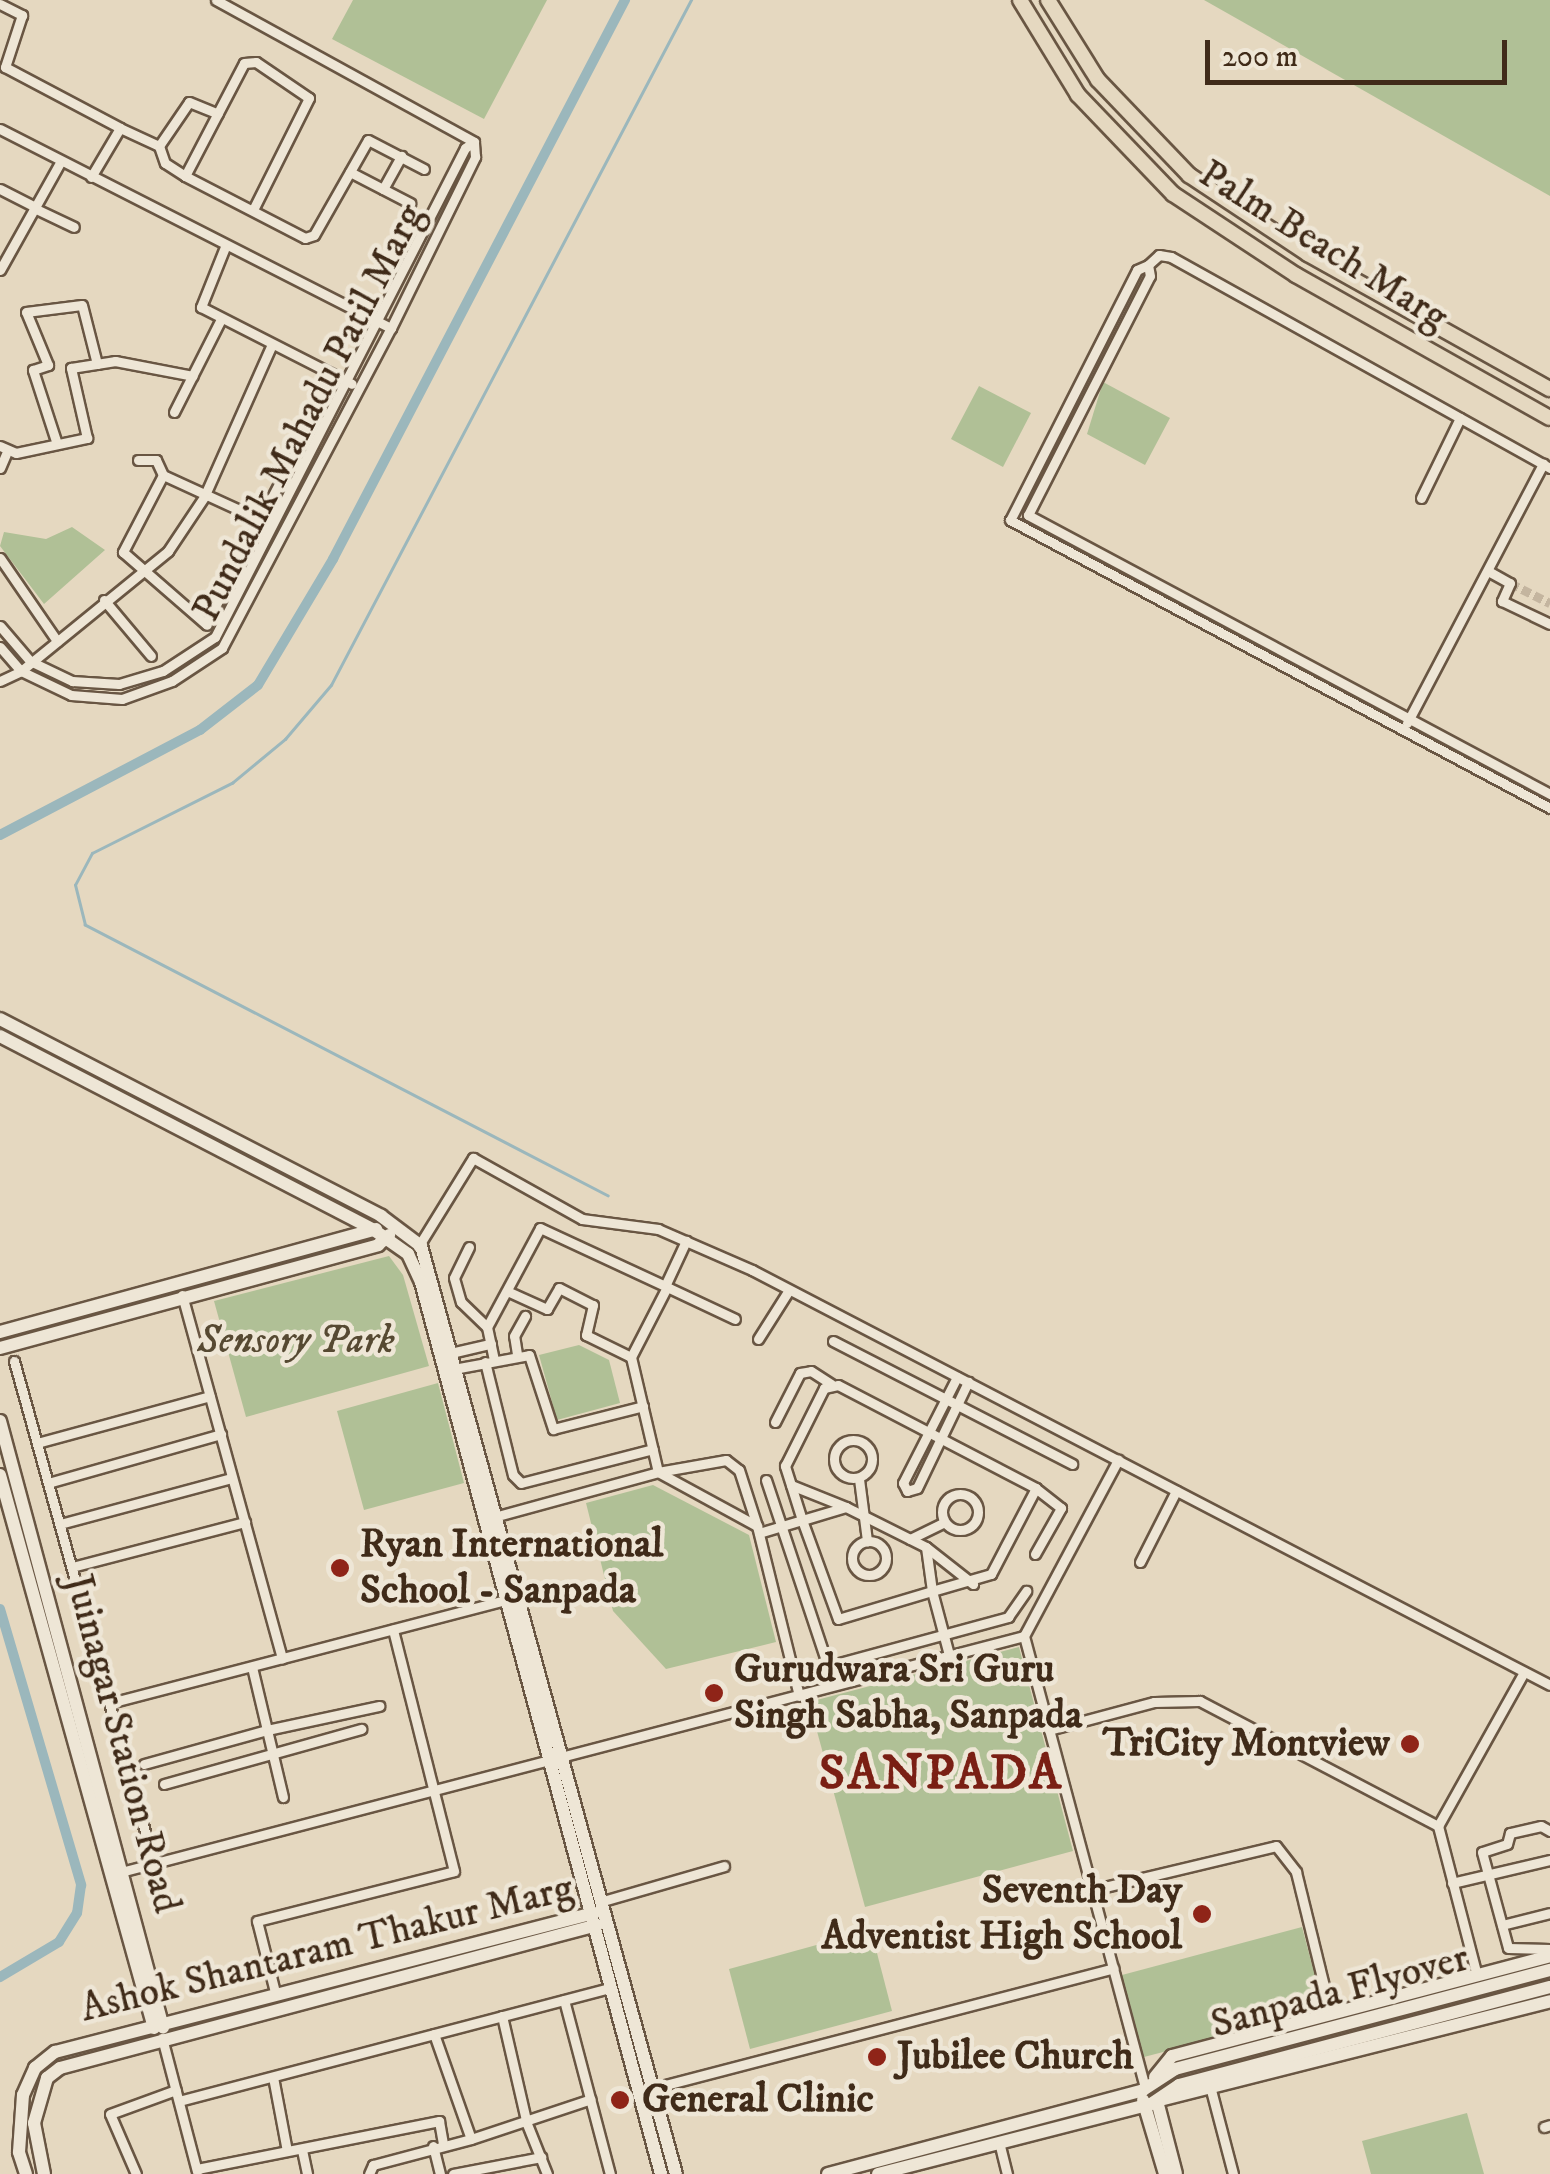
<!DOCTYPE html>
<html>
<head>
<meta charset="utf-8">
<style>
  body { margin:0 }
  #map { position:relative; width:1550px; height:2174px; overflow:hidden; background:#e5d8c0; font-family:"IM FELL DW Pica",serif }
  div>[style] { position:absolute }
  .green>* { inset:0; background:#b0c096 }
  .stream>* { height:2.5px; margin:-1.25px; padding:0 1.25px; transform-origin:1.25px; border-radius:1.25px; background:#9bb7bc }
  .canal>* { height:10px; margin:-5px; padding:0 5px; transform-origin:5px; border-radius:5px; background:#9bb7bc }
  .street-tunnel>* { height:9px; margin-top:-4.5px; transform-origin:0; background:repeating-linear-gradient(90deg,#c4b59f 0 9px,transparent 0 13.5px) }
  .roads { filter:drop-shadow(2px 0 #695643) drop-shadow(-2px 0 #695643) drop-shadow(0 2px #695643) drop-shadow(0 -2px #695643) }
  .street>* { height:9px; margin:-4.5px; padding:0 4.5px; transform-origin:4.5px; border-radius:4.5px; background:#eee6d6 }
  .street>.ring { margin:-4.5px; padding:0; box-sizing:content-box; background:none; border:9px solid #eee6d6; border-radius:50% }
  .secondary>* { height:12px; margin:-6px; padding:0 6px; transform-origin:6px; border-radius:6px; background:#eee6d6 }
  .primary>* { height:14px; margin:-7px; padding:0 7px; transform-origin:7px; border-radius:7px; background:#e5d8c0 }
  .dots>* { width:28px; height:28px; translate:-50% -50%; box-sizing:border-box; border:5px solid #eee6d6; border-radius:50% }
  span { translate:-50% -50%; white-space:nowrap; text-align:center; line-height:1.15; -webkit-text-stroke:9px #eee6d6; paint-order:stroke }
  .street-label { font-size:40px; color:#402b19 }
  .park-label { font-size:40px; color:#564932; font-style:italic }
  .poi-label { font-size:40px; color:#402b19; font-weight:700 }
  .left { translate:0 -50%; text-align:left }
  .right { translate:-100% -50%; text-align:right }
  .district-label { font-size:50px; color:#7a1f14; font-weight:700; letter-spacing:2.5px }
  .scale { position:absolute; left:1205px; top:40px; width:302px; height:45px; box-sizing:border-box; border:5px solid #402b19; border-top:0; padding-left:12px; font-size:30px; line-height:35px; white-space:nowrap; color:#402b19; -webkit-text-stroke:8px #eee6d6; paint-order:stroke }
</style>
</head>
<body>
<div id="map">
  <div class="green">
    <i style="clip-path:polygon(353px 0,547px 0,484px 119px,332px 39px)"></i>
    <i style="clip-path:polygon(1204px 0,1550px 0,1550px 196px)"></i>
    <i style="clip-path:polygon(1103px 382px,1170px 418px,1145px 465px,1087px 434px)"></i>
    <i style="clip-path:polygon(979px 386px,1031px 413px,1003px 467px,951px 439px)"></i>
    <i style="clip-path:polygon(72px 527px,105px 550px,44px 604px,0 546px,4px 532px,46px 539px)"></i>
    <i style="clip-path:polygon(389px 1256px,403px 1275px,429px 1366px,246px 1417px,214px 1301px)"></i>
    <i style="clip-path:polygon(579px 1345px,609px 1360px,620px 1403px,557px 1420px,539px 1355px)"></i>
    <i style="clip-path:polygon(438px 1383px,464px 1483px,364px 1510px,337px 1411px)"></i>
    <i style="clip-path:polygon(653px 1485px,749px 1535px,776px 1642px,666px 1669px,613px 1611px,586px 1503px)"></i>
    <i style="clip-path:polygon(1019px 1647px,1073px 1851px,865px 1907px,809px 1702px)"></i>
    <i style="clip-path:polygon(1302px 1927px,1324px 2010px,1144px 2057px,1122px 1975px)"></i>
    <i style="clip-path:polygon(871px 1930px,892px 2011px,750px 2049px,729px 1969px)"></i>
    <i style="clip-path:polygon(1467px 2113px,1484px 2174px,1371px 2174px,1362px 2141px)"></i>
  </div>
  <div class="stream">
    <i style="left:608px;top:1196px;width:589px;rotate:-152.61deg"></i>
    <i style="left:85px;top:925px;width:41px;rotate:-104deg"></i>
    <i style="left:75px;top:885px;width:36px;rotate:-62deg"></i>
    <i style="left:92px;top:853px;width:157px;rotate:-26.6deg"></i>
    <i style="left:232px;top:783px;width:69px;rotate:-39.7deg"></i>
    <i style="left:285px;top:739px;width:71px;rotate:-49.6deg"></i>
    <i style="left:331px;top:685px;width:774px;rotate:-62.28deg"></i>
  </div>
  <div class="canal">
    <i style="left:0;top:835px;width:226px;rotate:-27.7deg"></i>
    <i style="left:200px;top:730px;width:73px;rotate:-37.8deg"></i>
    <i style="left:258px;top:685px;width:147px;rotate:-59.2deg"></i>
    <i style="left:333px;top:559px;width:631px;rotate:-62.42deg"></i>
    <i style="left:0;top:1609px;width:288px;rotate:73.6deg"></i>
    <i style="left:81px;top:1885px;width:28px;rotate:98deg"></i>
    <i style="left:77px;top:1913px;width:34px;rotate:122deg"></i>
    <i style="left:59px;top:1942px;width:69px;rotate:149.3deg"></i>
  </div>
  <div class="street-tunnel">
    <i style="left:1510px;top:583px;width:45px;rotate:26.6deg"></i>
  </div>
  <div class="roads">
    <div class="street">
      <i style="left:216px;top:0;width:294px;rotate:28.8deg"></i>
      <i style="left:0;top:4px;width:25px;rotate:27deg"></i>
      <i style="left:22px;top:15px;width:55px;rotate:108.1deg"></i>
      <i style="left:5px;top:67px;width:130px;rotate:27.9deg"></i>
      <i style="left:0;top:129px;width:439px;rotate:27deg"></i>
      <i style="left:159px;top:146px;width:53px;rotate:-55.7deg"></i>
      <i style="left:189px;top:102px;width:31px;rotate:22deg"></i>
      <i style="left:350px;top:172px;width:68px;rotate:27.3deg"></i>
      <i style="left:185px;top:176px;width:127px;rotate:-62.4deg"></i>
      <i style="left:244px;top:63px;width:12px;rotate:-5deg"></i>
      <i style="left:256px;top:62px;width:64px;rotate:34.2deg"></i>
      <i style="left:309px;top:98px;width:123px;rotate:116.6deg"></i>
      <i style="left:91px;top:177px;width:57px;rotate:-59.4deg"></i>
      <i style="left:120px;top:128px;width:43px;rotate:24.8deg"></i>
      <i style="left:159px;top:146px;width:18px;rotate:71deg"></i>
      <i style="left:165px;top:163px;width:24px;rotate:33deg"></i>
      <i style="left:185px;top:176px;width:135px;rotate:27.3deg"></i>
      <i style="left:305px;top:238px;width:9px;rotate:-18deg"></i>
      <i style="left:314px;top:235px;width:109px;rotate:-60.4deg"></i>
      <i style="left:368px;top:140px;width:63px;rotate:27.4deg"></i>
      <i style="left:0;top:189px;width:38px;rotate:27deg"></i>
      <i style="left:383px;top:189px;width:38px;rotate:-61deg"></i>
      <i style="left:34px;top:208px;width:44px;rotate:25.4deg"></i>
      <i style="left:225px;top:247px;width:65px;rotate:111.8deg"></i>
      <i style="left:201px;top:307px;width:169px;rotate:27deg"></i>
      <i style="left:1148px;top:265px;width:15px;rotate:-42deg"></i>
      <i style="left:1159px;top:255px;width:12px;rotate:9deg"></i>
      <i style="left:1171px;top:257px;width:434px;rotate:29.1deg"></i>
      <i style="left:0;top:270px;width:125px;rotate:-60.8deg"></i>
      <i style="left:174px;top:412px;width:104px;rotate:-63.2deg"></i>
      <i style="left:57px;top:444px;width:78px;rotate:-108deg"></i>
      <i style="left:33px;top:370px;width:16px;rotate:-18deg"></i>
      <i style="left:48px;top:365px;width:57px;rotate:-112.5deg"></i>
      <i style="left:26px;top:312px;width:56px;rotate:-7.1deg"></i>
      <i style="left:82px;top:305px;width:61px;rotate:75.7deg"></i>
      <i style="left:0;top:446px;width:17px;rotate:24deg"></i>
      <i style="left:16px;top:453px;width:73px;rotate:-11.9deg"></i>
      <i style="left:87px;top:438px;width:72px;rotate:-102.9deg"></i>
      <i style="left:71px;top:368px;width:45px;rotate:-9deg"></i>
      <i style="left:115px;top:361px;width:79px;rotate:10.9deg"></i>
      <i style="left:138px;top:460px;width:18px"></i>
      <i style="left:156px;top:460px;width:17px;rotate:65deg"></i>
      <i style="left:163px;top:475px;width:106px;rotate:24.6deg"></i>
      <i style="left:0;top:468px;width:15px;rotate:-67deg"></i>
      <i style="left:163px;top:475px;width:87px;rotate:117.5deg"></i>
      <i style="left:123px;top:552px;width:111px;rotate:41deg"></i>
      <i style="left:1421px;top:498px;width:89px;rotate:-64deg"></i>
      <i style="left:0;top:558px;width:101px;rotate:55.5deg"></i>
      <i style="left:1488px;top:571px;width:25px;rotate:29deg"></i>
      <i style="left:1510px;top:583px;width:20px;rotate:114deg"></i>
      <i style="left:1502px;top:601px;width:53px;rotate:25.6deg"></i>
      <i style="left:104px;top:600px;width:73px;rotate:50deg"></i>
      <i style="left:206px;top:624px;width:280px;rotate:-62.5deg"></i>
      <i style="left:0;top:626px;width:46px;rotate:49.4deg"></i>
      <i style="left:30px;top:661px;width:47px;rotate:25.5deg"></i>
      <i style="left:72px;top:681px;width:47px;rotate:3.7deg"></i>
      <i style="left:119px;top:684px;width:46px;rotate:-16.5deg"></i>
      <i style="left:163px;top:671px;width:62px;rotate:-33.2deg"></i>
      <i style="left:215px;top:637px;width:549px;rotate:-62.92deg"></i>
      <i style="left:465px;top:148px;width:11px;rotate:-34deg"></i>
      <i style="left:0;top:647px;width:32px;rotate:49deg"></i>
      <i style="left:21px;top:671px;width:55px;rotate:25.6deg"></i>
      <i style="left:71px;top:695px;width:51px;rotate:4.5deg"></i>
      <i style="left:122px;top:699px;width:53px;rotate:-19.8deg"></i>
      <i style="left:172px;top:681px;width:60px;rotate:-33.4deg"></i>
      <i style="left:222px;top:648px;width:362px;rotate:-62.2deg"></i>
      <i style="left:391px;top:328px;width:191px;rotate:-63.8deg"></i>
      <i style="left:475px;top:157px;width:15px;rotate:-94deg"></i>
      <i style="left:0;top:681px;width:23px;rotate:-25deg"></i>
      <i style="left:21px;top:671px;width:190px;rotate:-39.2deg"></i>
      <i style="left:168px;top:551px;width:65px;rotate:-56.3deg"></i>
      <i style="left:204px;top:497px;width:167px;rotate:-66deg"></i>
      <i style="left:1407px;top:723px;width:293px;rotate:-62.3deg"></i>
      <i style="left:1550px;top:794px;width:592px;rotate:-151.88deg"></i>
      <i style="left:1028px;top:515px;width:268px;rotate:-63deg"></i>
      <i style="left:1150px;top:276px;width:11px;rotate:-100deg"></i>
      <i style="left:1148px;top:265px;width:12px;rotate:156deg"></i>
      <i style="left:1137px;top:270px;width:280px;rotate:116.9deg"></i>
      <i style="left:1010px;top:520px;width:612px;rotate:28.07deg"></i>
      <i style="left:418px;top:1247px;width:105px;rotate:-58.3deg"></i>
      <i style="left:473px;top:1158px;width:125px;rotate:29.2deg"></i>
      <i style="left:582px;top:1219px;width:77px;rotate:7.5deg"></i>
      <i style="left:658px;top:1229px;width:103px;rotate:23.6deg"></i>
      <i style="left:752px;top:1270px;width:899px;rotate:27.48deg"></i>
      <i style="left:469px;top:1247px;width:34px;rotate:116deg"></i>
      <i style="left:454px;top:1278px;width:25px;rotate:74deg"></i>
      <i style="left:461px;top:1302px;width:36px;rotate:44deg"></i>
      <i style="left:665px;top:1286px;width:50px;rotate:-65deg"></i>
      <i style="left:667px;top:1287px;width:75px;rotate:25.2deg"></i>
      <i style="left:507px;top:1291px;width:44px;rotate:24.2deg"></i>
      <i style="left:547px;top:1309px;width:24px;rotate:-60deg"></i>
      <i style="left:559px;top:1288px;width:38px;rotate:27deg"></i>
      <i style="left:593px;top:1305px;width:31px;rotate:103deg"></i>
      <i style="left:586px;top:1335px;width:50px;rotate:26.1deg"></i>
      <i style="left:182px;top:1295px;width:377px;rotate:74.6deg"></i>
      <i style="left:758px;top:1339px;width:58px;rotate:-57.7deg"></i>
      <i style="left:833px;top:1341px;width:269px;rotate:27.2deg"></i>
      <i style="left:455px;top:1352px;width:37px;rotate:-13deg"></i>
      <i style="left:517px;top:1354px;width:18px;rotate:-99deg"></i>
      <i style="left:514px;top:1336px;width:23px;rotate:-61deg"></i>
      <i style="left:494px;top:1360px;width:34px;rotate:-102deg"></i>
      <i style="left:487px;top:1327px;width:112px;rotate:-61.8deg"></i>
      <i style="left:540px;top:1228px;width:140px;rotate:24.9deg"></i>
      <i style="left:667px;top:1287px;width:79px;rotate:117.2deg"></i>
      <i style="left:631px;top:1357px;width:118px;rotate:76.8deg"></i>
      <i style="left:658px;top:1472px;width:69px;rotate:-10deg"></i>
      <i style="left:726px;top:1460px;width:16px;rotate:38deg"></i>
      <i style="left:739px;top:1470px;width:59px;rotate:72.2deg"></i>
      <i style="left:14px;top:1361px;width:522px;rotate:74.45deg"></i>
      <i style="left:485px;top:1362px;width:116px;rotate:76.1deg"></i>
      <i style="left:513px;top:1475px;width:11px;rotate:45deg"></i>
      <i style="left:521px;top:1483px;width:136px;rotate:-14.4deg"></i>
      <i style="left:459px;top:1368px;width:71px;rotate:-10.5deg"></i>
      <i style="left:529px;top:1355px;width:78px;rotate:72deg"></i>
      <i style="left:553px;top:1429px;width:93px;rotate:-14.3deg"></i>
      <i style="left:957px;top:1377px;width:119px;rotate:117deg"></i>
      <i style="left:903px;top:1483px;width:9px;rotate:63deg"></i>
      <i style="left:907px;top:1491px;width:10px;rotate:-17deg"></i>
      <i style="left:917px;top:1488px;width:118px;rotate:-64.3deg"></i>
      <i style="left:838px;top:1385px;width:223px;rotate:27.5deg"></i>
      <i style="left:1036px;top:1488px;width:97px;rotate:117.6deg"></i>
      <i style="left:991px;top:1574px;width:61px;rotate:163.9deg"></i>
      <i style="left:932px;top:1591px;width:44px;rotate:-97.8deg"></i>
      <i style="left:926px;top:1547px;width:89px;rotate:-153.4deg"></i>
      <i style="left:846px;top:1507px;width:46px;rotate:163.5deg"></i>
      <i style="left:802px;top:1520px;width:57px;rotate:-107.5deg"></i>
      <i style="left:785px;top:1466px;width:87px;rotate:-63.4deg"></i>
      <i style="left:824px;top:1388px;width:14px;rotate:-12deg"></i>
      <i style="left:775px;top:1422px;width:55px;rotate:-63deg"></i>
      <i style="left:800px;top:1373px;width:11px;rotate:-10deg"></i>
      <i style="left:811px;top:1371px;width:24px;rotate:33deg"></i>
      <i class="ring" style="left:834px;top:1440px;width:29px;height:29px"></i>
      <i style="left:37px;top:1443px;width:179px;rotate:-15.2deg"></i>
      <i style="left:859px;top:1479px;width:63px;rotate:82.6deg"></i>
      <i style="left:766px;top:1480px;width:196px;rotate:71.6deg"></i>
      <i style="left:828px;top:1666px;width:187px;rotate:-15.2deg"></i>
      <i style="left:1008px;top:1617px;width:32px;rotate:-55deg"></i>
      <i style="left:48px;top:1483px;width:180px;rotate:-15.8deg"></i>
      <i style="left:791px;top:1485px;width:59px;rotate:21.8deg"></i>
      <i class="ring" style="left:942px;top:1494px;width:27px;height:27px"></i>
      <i style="left:494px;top:1517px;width:170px;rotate:-15.3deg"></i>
      <i style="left:658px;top:1472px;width:113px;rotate:28.6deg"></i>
      <i style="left:757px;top:1526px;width:175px;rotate:76.1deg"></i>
      <i style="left:60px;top:1524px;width:178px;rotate:-15deg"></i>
      <i style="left:759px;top:1533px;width:45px;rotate:-16.8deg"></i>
      <i style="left:802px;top:1520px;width:105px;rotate:70deg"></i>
      <i style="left:838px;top:1619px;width:98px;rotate:-16.6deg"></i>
      <i style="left:932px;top:1591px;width:66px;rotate:75.1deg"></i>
      <i style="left:910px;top:1539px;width:37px;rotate:-26deg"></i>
      <i class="ring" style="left:852px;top:1541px;width:25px;height:25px"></i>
      <i style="left:926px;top:1547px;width:60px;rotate:38.2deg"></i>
      <i style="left:1035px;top:1554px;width:53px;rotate:-60.5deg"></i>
      <i style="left:1061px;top:1508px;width:29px;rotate:-142deg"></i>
      <i style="left:1140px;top:1562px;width:80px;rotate:-63.1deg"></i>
      <i style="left:72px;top:1567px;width:179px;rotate:-14.6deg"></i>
      <i style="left:1024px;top:1636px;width:200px;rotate:-61.9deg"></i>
      <i style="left:252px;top:1667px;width:65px;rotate:76.6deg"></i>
      <i style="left:267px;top:1730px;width:115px;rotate:-12.1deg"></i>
      <i style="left:110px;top:1703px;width:409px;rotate:-14.6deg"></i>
      <i style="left:1049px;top:1730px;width:109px;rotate:-14.9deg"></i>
      <i style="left:1154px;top:1702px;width:46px;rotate:-1.2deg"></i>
      <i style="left:1200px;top:1701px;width:269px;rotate:27.7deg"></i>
      <i style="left:1438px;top:1826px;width:155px;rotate:75.4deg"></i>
      <i style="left:144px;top:1764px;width:128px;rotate:-15.5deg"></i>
      <i style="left:267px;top:1730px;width:69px;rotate:76.6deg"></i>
      <i style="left:164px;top:1784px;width:205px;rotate:-15.6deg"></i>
      <i style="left:1438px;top:1826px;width:176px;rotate:-60.8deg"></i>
      <i style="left:1550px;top:1831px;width:10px;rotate:-151deg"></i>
      <i style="left:1541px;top:1826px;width:32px;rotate:167deg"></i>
      <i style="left:1510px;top:1833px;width:11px;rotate:105deg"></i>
      <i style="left:1507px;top:1844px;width:26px;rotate:162deg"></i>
      <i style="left:1482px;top:1852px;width:99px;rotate:74.8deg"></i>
      <i style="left:1508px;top:1948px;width:42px;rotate:1.4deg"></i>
      <i style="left:117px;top:1873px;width:937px;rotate:-14.64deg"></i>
      <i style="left:1024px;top:1636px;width:468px;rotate:75deg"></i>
      <i style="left:1452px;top:1883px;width:101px;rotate:-13.2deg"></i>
      <i style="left:1092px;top:1890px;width:189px;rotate:-13.4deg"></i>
      <i style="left:1276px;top:1846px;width:33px;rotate:52deg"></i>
      <i style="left:1296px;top:1872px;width:146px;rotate:76.2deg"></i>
      <i style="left:603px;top:1901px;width:126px;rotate:-16.1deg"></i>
      <i style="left:1502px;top:1925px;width:49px;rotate:-14deg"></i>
      <i style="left:275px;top:1992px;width:73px;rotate:-104.2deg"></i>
      <i style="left:257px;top:1921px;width:203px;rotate:-14.2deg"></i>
      <i style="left:454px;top:1871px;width:249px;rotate:-104.2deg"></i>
      <i style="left:564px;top:2000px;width:180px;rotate:75.2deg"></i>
      <i style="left:502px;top:2016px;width:111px;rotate:77deg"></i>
      <i style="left:527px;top:2124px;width:54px;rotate:68.2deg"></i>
      <i style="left:434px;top:2034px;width:111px;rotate:70.6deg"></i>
      <i style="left:471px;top:2139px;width:126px;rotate:-18.4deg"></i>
      <i style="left:162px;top:2038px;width:138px;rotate:75.3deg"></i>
      <i style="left:273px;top:2077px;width:75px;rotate:79.3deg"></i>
      <i style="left:650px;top:2089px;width:479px;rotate:-14.6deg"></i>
      <i style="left:1211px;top:2090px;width:87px;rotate:75.3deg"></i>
      <i style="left:179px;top:2101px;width:446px;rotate:-14.7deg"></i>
      <i style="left:1544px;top:2127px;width:6px;rotate:-18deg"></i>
      <i style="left:999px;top:2142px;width:33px;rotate:76deg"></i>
      <i style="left:433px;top:2146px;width:29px;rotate:76deg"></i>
      <i style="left:302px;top:2150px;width:25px;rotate:78deg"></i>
      <i style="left:197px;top:2169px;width:247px;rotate:-11.2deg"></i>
      <i style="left:439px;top:2121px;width:22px;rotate:80deg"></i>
      <i style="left:136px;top:2174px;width:65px;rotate:-113.4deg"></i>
      <i style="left:110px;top:2114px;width:70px;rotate:-20deg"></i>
      <i style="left:369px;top:2174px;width:10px;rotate:-66deg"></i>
      <i style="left:373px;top:2165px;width:101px;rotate:-14.9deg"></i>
      <i style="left:453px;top:2174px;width:90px;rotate:-10.9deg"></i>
    </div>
    <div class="secondary">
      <i style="left:0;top:1019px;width:429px;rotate:27.3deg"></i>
      <i style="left:381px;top:1216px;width:50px;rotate:36.9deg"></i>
      <i style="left:421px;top:1246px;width:962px;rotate:74.64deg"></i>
      <i style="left:0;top:1036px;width:421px;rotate:27.4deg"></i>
      <i style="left:374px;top:1230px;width:42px;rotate:35.2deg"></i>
      <i style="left:408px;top:1254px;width:31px;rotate:65deg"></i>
      <i style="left:421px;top:1282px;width:924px;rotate:74.94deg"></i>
      <i style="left:0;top:1332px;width:390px;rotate:-15.3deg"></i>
      <i style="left:0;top:1348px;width:392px;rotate:-15.2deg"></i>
      <i style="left:378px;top:1245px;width:15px;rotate:-42deg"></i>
      <i style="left:0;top:1421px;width:628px;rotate:74.95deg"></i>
      <i style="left:0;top:1475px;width:574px;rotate:74.44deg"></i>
      <i style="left:1155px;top:2077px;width:27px;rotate:-51deg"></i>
      <i style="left:1172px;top:2056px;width:391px;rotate:-14.8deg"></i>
      <i style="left:1143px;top:2100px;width:77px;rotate:73.4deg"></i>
      <i style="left:1160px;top:2100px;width:402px;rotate:-14.2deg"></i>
      <i style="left:1157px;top:2101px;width:75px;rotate:75.4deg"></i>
      <i style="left:26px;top:2174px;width:23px;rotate:-108deg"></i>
      <i style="left:19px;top:2152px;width:57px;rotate:-86deg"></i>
      <i style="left:23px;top:2095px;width:30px;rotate:-66deg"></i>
      <i style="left:35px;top:2068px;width:26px;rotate:-39deg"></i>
      <i style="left:55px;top:2052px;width:557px;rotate:-14.46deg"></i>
      <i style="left:44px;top:2174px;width:52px;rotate:-101.1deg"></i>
      <i style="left:34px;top:2123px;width:47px;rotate:-73.9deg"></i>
      <i style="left:47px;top:2078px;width:16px;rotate:-38deg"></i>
      <i style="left:60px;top:2068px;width:556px;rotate:-14.91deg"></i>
      <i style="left:828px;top:2174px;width:326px;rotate:-14.9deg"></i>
      <i style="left:1143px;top:2090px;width:38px;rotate:-33deg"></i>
      <i style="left:1175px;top:2069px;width:388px;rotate:-14.8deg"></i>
      <i style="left:878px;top:2174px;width:282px;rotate:-14.4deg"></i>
      <i style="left:1151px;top:2104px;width:34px;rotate:-34deg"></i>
      <i style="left:1179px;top:2085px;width:384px;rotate:-14.8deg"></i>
    </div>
    <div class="primary">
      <i style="left:1020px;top:0;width:111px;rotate:58.6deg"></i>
      <i style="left:1078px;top:95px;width:137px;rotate:46.2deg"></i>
      <i style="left:1173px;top:194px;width:147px;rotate:33.4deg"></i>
      <i style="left:1296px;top:275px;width:291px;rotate:29.4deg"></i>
      <i style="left:1048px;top:0;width:94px;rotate:58deg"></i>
      <i style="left:1098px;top:80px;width:132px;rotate:46.2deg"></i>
      <i style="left:1189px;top:175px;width:143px;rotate:33.6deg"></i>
      <i style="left:1308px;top:254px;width:277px;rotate:29.2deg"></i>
    </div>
  </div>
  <div class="dots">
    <i style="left:340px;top:1568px;background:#8f2418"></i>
    <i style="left:714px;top:1693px;background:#8f2418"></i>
    <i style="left:1410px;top:1744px;background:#8f2418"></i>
    <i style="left:1202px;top:1914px;background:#8f2418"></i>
    <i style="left:877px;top:2057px;background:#8f2418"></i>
    <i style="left:620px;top:2100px;background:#8f2418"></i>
  </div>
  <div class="street-label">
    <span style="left:1323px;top:246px;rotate:32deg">Palm Beach Marg</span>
    <span style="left:309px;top:413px;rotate:-63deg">Pundalik Mahadu Patil Marg</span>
    <span style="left:122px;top:1744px;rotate:75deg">Juinagar Station Road</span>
    <span style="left:327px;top:1949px;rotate:-14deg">Ashok Shantaram Thakur Marg</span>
    <span style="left:1340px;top:1992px;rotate:-15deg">Sanpada Flyover</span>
  </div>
  <div class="park-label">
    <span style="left:296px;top:1341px">Sensory Park</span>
  </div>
  <div class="poi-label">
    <span class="left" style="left:360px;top:1568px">Ryan International<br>School - Sanpada</span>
    <span class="left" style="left:734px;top:1693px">Gurudwara Sri Guru<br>Singh Sabha, Sanpada</span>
    <span class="right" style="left:1390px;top:1744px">TriCity Montview</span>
    <span class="right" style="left:1182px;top:1914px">Seventh Day<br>Adventist High School</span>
    <span class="left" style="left:897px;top:2057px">Jubilee Church</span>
    <span class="left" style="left:642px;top:2100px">General Clinic</span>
  </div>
  <div class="district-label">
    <span style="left:941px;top:1774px">SANPADA</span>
  </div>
  <div class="scale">200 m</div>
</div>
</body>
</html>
